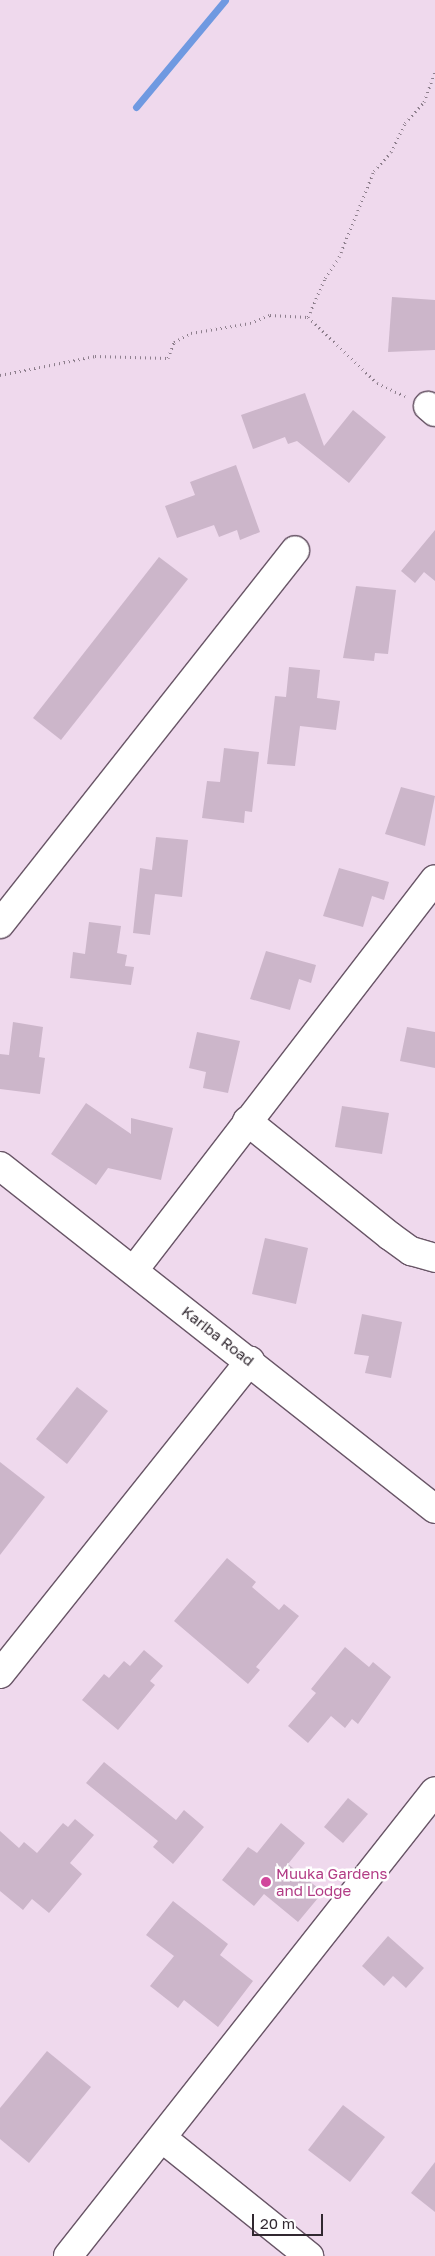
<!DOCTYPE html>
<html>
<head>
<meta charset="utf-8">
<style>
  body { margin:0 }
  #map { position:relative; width:435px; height:2256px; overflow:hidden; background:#efd9ed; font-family:"Golos Text",sans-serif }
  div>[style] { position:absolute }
  .stream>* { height:7px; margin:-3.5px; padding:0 3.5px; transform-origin:3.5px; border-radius:3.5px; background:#6f99e1 }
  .building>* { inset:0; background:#ccb6ca }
  .path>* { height:3px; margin-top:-1.5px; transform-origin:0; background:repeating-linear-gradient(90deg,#8e7f8d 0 1px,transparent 0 5px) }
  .roads { filter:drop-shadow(1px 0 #695667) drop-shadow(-1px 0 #695667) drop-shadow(0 1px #695667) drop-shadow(0 -1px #695667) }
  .minor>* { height:28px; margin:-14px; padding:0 14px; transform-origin:14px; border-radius:14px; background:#fff }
  .dots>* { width:14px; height:14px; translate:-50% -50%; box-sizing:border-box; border:2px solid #fff; border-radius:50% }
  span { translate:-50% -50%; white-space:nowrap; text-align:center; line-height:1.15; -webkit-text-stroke:5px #fff; paint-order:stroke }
  .street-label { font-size:15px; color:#312830 }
  .hotel-label { font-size:15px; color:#b23c85 }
  .left { translate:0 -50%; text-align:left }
  .scale { position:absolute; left:252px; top:2214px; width:71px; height:22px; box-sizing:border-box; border:2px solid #312830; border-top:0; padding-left:6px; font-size:15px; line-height:18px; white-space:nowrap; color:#312830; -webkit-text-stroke:4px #fff; paint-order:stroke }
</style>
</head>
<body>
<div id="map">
  <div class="stream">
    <i style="left:136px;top:107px;width:139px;rotate:-50.2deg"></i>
  </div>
  <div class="building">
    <i style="clip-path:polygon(392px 297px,435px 300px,435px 350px,388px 352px)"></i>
    <i style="clip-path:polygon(305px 393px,324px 446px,353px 410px,386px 437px,349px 483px,297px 441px,288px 444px,285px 437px,253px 449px,241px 415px)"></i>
    <i style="clip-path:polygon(236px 465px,260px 532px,240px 540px,237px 530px,219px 537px,214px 525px,177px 538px,165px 506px,195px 495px,190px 482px)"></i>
    <i style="clip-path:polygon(435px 530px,435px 581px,424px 572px,415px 583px,401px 571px)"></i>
    <i style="clip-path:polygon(159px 557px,188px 579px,61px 740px,33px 718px)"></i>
    <i style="clip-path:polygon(356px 586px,396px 590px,388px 654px,375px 653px,374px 661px,343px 658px)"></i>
    <i style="clip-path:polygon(289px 667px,320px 670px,317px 698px,340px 701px,336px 730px,300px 726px,295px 766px,267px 764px,275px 696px,286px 697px)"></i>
    <i style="clip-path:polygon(224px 748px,259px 752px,252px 812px,245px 811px,244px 823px,202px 818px,207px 781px,220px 782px)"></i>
    <i style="clip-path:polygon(401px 787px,435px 796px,425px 846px,385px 834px)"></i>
    <i style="clip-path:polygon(156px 837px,188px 840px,182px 897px,155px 894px,150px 935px,133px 933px,140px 868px,152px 870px)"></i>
    <i style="clip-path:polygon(339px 868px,389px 882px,384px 900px,372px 896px,363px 927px,323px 916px)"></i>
    <i style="clip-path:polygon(89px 922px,121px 926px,117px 953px,127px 955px,125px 966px,134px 967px,131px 985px,70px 978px,73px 952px,85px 954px)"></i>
    <i style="clip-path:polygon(266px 951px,316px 965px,311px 983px,299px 979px,290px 1010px,250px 999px)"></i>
    <i style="clip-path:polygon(13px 1022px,43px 1027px,39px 1057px,45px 1058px,40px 1094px,0 1089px,0 1054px,9px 1055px)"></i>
    <i style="clip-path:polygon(407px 1027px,435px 1032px,435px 1068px,400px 1061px)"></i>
    <i style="clip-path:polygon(197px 1032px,240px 1041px,228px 1093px,203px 1088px,206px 1072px,189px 1068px)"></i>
    <i style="clip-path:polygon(86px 1103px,131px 1134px,131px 1118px,173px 1128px,161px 1180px,108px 1168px,96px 1185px,51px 1154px)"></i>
    <i style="clip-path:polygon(342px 1106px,389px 1113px,382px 1154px,335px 1147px)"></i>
    <i style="clip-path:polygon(265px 1238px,308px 1248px,296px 1304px,252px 1294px)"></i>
    <i style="clip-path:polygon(362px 1314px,402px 1322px,391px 1378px,365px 1373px,369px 1356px,354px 1354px)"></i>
    <i style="clip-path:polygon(77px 1387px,108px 1411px,67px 1464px,36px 1439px)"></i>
    <i style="clip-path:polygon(0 1462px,45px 1497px,0 1555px)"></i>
    <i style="clip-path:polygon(227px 1558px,256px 1582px,252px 1587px,279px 1610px,284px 1604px,299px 1616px,256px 1667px,260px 1670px,248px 1684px,174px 1621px)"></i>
    <i style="clip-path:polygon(345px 1647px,369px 1667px,373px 1662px,391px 1677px,358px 1724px,352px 1719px,345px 1728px,331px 1716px,308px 1743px,288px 1726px,316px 1693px,311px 1689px)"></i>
    <i style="clip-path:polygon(144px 1650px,163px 1666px,150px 1681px,155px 1685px,118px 1730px,82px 1700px,104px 1674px,109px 1678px,124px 1661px,130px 1666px)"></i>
    <i style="clip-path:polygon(104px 1762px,176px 1820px,184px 1810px,204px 1827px,173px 1864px,153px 1847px,158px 1841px,86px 1783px)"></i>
    <i style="clip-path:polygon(348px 1798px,368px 1814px,343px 1843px,324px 1827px)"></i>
    <i style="clip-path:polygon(75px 1819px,94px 1835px,70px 1863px,82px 1874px,49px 1913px,32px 1899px,23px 1910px,0 1891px,0 1831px,19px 1848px,24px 1842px,37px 1853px,63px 1823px,68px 1827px)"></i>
    <i style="clip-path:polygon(281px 1823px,305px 1843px,288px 1864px,323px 1892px,298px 1922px,264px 1894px,254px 1906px,222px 1880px,248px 1847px,257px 1853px)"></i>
    <i style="clip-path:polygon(173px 1901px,228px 1944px,220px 1955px,253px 1981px,218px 2027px,184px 2000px,178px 2008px,150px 1986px,174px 1956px,146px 1935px)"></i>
    <i style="clip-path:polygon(388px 1936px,424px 1968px,406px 1988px,393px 1976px,384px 1986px,362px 1966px)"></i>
    <i style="clip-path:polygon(47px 2051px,91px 2087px,29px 2163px,0 2139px,0 2108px)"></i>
    <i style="clip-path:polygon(343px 2105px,385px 2137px,350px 2182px,308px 2150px)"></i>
    <i style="clip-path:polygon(435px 2162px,435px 2212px,411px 2193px)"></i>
  </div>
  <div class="path">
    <i style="left:308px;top:317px;width:43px;rotate:-66.4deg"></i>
    <i style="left:325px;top:278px;width:25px;rotate:-56deg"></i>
    <i style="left:339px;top:257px;width:93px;rotate:-67.9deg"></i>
    <i style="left:374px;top:171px;width:25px;rotate:-48deg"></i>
    <i style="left:391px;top:152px;width:32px;rotate:-64deg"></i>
    <i style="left:405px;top:123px;width:28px;rotate:-48deg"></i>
    <i style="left:424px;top:102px;width:32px;rotate:-70deg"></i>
    <i style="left:0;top:375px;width:97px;rotate:-11.3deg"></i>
    <i style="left:95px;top:356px;width:73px;rotate:1.6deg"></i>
    <i style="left:168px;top:358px;width:17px;rotate:-69deg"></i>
    <i style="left:174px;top:342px;width:19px;rotate:-28deg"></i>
    <i style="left:191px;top:333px;width:60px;rotate:-9.6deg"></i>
    <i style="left:250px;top:323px;width:22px;rotate:-22deg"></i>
    <i style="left:270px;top:315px;width:38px;rotate:3deg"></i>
    <i style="left:308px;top:317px;width:95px;rotate:43.7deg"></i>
    <i style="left:377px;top:383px;width:31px;rotate:25deg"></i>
  </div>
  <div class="roads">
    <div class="minor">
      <i style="left:428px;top:406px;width:9px;rotate:41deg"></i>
      <i style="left:0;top:924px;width:476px;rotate:-51.7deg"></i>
      <i style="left:247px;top:1121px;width:184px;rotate:38.8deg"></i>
      <i style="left:390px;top:1236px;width:26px;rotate:36deg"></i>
      <i style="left:411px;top:1251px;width:25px;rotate:16deg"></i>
      <i style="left:0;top:1166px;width:554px;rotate:38.26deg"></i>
      <i style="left:134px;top:1270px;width:493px;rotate:-52.4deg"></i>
      <i style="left:0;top:1674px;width:401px;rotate:-51.4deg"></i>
      <i style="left:162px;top:2138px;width:189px;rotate:38.8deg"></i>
      <i style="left:68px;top:2256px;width:592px;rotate:-51.72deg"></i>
    </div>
  </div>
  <div class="dots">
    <i style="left:266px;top:1882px;background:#d1479c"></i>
  </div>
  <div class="street-label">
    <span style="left:218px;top:1336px;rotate:38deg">Kariba Road</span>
  </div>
  <div class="hotel-label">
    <span class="left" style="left:276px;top:1882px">Muuka Gardens<br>and Lodge</span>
  </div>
  <div class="scale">20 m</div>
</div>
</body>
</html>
